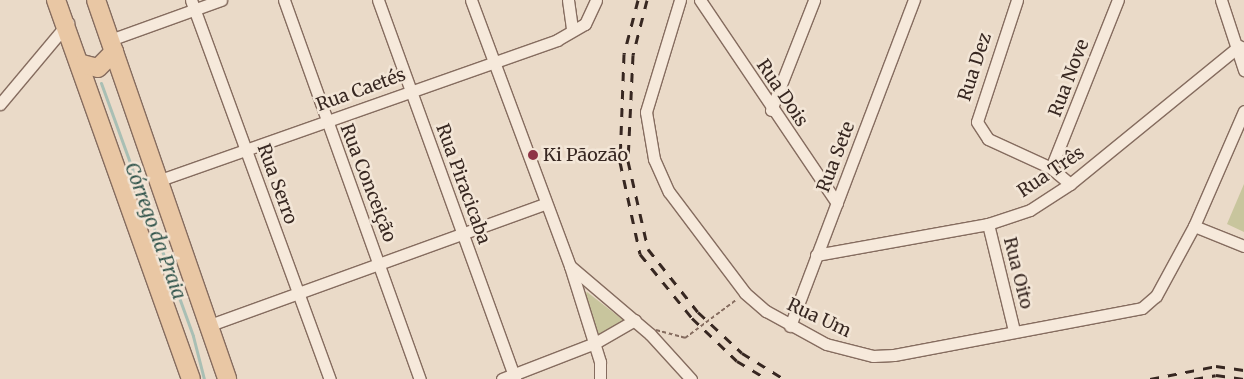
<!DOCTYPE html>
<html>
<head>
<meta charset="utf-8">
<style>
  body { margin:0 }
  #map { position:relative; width:1244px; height:379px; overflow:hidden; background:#eadac8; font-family:Merriweather,serif }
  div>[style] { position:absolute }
  .green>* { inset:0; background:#c8c59d }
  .stream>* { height:3px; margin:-1.5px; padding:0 1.5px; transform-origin:1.5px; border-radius:1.5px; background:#a9bfb4 }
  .roads { filter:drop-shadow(1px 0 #856c5f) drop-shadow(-1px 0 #856c5f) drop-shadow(0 1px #856c5f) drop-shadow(0 -1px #856c5f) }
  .minor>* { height:11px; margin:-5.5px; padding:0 5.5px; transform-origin:5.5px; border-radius:5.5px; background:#f6e9db }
  .primary>* { height:18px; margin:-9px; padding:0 9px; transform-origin:9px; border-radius:9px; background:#e9c7a4 }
  .rail>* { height:3px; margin-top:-1.5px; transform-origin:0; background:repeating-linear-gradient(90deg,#372721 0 9px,transparent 0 18px) }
  .path-bridge>* { height:2px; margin-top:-1px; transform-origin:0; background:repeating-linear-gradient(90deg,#856c5f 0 4px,transparent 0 6.5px) }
  .dots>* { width:14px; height:14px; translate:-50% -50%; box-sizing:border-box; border:2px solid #f3e6d7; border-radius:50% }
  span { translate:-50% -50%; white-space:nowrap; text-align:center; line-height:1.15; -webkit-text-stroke:5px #f3e6d7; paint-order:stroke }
  .street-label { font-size:18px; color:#372721 }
  .poi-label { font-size:18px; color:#372721 }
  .left { translate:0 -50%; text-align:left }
  .water-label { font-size:19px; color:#32554c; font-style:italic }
</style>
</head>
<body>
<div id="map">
  <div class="green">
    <i style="clip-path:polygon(1244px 184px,1244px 232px,1227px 224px)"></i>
    <i style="clip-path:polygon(587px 292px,623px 320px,596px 336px,584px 295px)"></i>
  </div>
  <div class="stream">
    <i style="left:101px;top:83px;width:269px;rotate:70deg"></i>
    <i style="left:193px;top:336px;width:44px;rotate:75.7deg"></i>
  </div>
  <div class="roads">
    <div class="minor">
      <i style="left:191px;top:0;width:404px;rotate:69.9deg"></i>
      <i style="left:284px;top:0;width:403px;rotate:70.3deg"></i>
      <i style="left:378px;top:0;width:403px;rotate:70.1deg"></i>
      <i style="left:471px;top:0;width:284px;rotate:69.6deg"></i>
      <i style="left:570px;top:266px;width:105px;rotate:40.4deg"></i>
      <i style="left:650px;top:334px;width:61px;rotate:47.7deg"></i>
      <i style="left:568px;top:0;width:30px;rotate:82deg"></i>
      <i style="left:680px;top:0;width:117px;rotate:106.9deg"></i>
      <i style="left:646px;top:112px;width:48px;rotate:80.3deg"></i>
      <i style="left:654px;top:159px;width:36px;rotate:66deg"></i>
      <i style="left:669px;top:192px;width:126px;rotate:53deg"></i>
      <i style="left:745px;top:293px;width:28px;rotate:41deg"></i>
      <i style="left:766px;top:311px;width:68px;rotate:28.8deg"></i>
      <i style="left:826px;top:344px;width:49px;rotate:14.3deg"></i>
      <i style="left:873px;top:356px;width:21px;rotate:-3deg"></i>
      <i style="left:894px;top:355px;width:252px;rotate:-10.7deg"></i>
      <i style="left:1142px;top:308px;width:18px;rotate:-41deg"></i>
      <i style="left:1156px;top:296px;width:80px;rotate:-61.5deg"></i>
      <i style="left:700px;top:0;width:245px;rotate:56deg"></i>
      <i style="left:1017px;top:0;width:128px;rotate:108.2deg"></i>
      <i style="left:977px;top:122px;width:20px;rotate:57deg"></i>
      <i style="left:988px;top:139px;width:69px;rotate:24.7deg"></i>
      <i style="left:1051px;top:168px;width:25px;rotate:40deg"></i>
      <i style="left:1221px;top:0;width:74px;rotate:71.8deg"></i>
      <i style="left:110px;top:40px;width:118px;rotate:-19.8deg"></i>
      <i style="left:0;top:104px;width:106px;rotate:-50deg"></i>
      <i style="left:771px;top:110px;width:118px;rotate:-68.6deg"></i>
      <i style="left:1244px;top:111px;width:125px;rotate:113.5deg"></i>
      <i style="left:1194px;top:226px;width:54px;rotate:21.8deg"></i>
      <i style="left:1051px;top:168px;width:181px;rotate:-68.3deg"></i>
      <i style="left:160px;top:180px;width:421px;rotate:-19.4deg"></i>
      <i style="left:557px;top:40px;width:32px;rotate:-30deg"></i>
      <i style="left:585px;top:24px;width:26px;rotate:-65deg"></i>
      <i style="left:988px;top:224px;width:110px;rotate:76.3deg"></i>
      <i style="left:816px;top:255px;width:175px;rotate:-10.2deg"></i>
      <i style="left:988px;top:224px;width:44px;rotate:-18.4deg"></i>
      <i style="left:1030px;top:210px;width:48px;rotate:-33deg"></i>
      <i style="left:1070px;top:184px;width:218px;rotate:-39.2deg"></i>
      <i style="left:1239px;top:46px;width:5px;rotate:22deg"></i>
      <i style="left:570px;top:266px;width:101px;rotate:72.6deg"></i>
      <i style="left:600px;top:362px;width:17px;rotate:90deg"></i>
      <i style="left:210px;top:325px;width:356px;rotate:-19.9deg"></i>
      <i style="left:790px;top:326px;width:349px;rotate:-69.2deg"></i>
      <i style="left:502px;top:379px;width:100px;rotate:-21.2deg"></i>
      <i style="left:595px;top:343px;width:46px;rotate:-29.9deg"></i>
    </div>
    <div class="primary">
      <i style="left:56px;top:0;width:402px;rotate:70.4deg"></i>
      <i style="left:96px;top:0;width:401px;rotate:70.9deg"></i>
      <i style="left:82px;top:64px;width:16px;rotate:14deg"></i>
      <i style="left:98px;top:68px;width:23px;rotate:-45deg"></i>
    </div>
  </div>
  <div class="rail">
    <i style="left:638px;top:0;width:56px;rotate:104.5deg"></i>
    <i style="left:624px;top:54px;width:108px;rotate:92.1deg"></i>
    <i style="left:620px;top:162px;width:94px;rotate:77.7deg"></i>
    <i style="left:640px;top:254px;width:82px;rotate:50.9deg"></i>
    <i style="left:692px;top:318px;width:62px;rotate:43.7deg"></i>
    <i style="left:737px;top:361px;width:35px;rotate:31deg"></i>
    <i style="left:647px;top:0;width:57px;rotate:104.3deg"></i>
    <i style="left:633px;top:55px;width:106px;rotate:92.7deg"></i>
    <i style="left:628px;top:161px;width:90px;rotate:77.2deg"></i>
    <i style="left:648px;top:249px;width:80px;rotate:51.6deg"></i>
    <i style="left:698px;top:312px;width:60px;rotate:43deg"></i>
    <i style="left:742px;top:353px;width:49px;rotate:31.8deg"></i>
    <i style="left:1150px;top:379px;width:67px;rotate:-11.1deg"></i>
    <i style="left:1216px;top:366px;width:28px;rotate:8deg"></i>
    <i style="left:1194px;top:379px;width:22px;rotate:-10deg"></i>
    <i style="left:1216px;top:375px;width:28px;rotate:8deg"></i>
  </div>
  <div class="path-bridge">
    <i style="left:656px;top:330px;width:30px;rotate:15deg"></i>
    <i style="left:685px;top:338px;width:64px;rotate:-36.7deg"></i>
  </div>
  <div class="dots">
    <i style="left:533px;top:155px;background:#8e3446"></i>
  </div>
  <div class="street-label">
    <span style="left:975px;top:67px;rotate:-72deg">Rua Dez</span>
    <span style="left:1069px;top:78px;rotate:-69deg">Rua Nove</span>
    <span style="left:361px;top:90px;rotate:-20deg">Rua Caetés</span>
    <span style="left:782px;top:93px;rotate:56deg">Rua Dois</span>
    <span style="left:836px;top:157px;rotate:-69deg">Rua Sete</span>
    <span style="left:1051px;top:172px;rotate:-34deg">Rua Três</span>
    <span style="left:368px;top:183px;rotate:69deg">Rua Conceição</span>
    <span style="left:277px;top:184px;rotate:70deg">Rua Serro</span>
    <span style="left:463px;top:184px;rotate:70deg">Rua Piracicaba</span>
    <span style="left:1018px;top:273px;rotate:76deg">Rua Oito</span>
    <span style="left:819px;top:318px;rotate:25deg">Rua Um</span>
  </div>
  <div class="poi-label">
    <span class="left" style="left:543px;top:155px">Ki Pãozão</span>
  </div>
  <div class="water-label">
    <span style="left:155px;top:231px;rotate:70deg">Córrego da Praia</span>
  </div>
</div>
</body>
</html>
